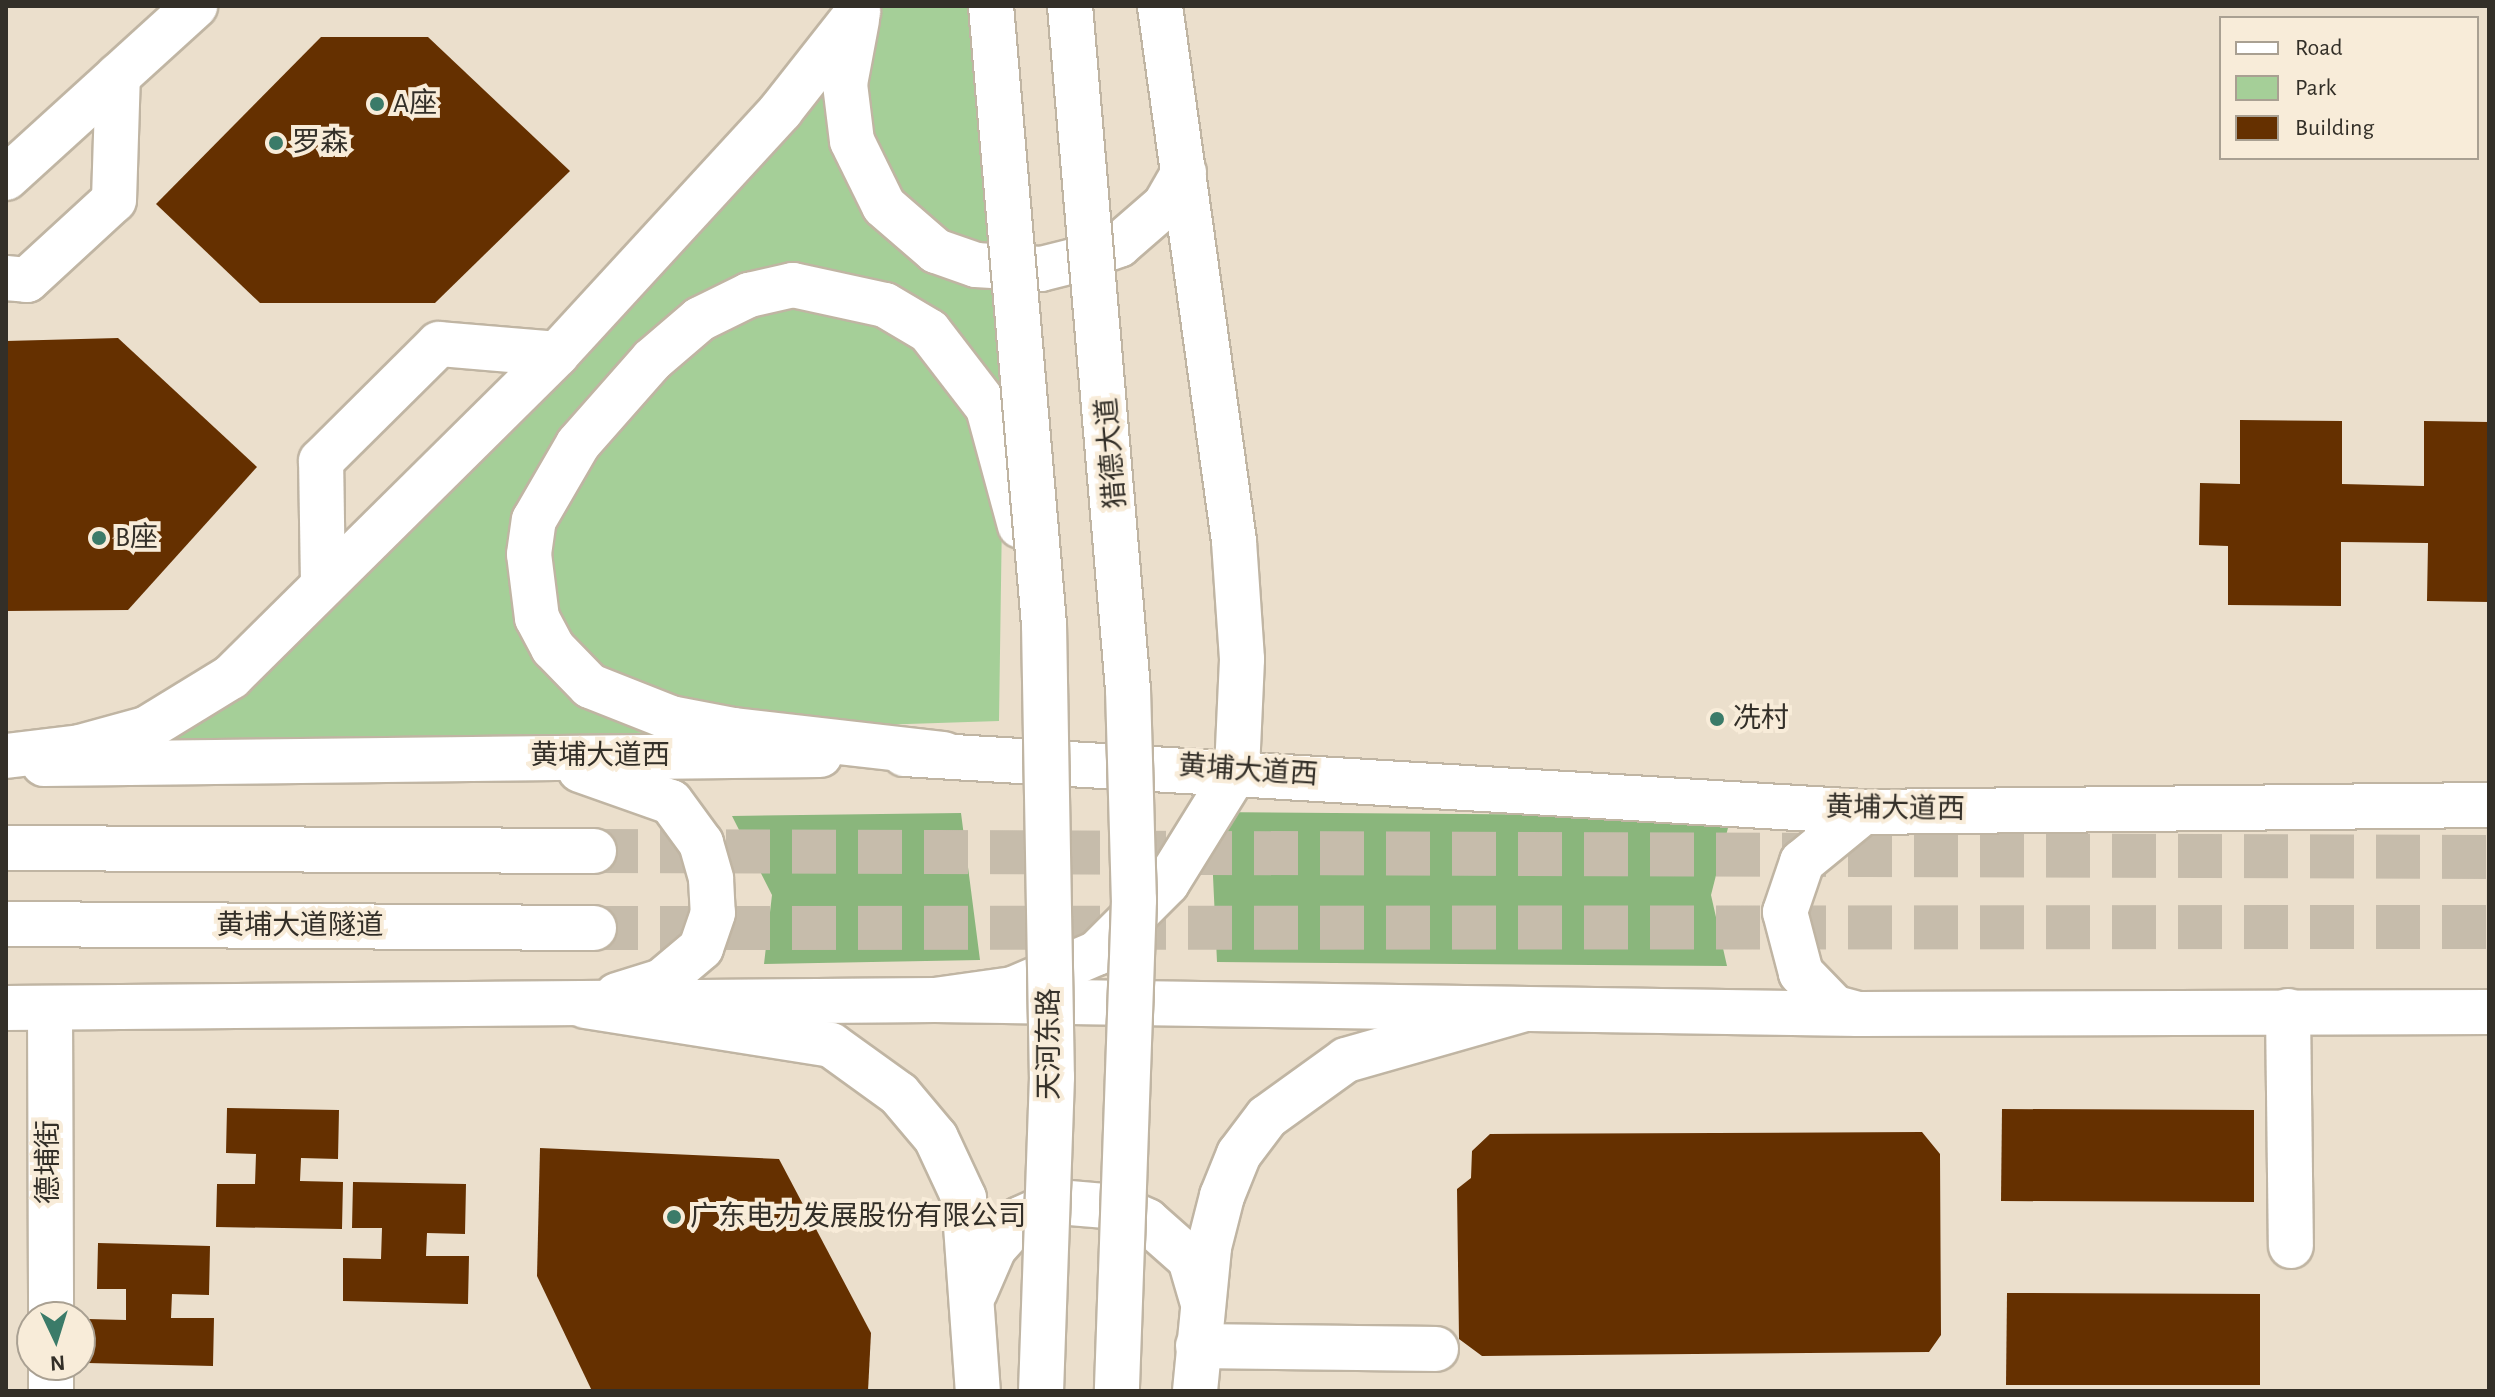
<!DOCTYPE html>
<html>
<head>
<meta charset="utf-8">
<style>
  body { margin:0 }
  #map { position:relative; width:2495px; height:1397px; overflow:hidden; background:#ebdfcc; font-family:"Alegreya Sans","Noto Sans SC",sans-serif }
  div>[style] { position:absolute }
  .green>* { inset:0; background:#a5cf98 }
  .forest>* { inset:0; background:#8ab67c }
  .building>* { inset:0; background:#653000 }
  .major-tunnel>* { height:44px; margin-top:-22px; transform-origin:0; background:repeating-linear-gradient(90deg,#c6bcab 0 44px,transparent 0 66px) }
  .roads { filter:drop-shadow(2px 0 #c0b5a3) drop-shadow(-2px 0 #c0b5a3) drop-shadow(0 2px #c0b5a3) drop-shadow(0 -2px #c0b5a3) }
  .minor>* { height:44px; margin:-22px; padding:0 22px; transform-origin:22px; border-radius:22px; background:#fff }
  .major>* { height:44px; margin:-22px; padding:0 22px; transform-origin:22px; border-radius:22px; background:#fff }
  .highway>* { height:44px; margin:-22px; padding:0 22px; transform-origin:22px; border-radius:22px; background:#fff }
  .bridges { filter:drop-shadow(2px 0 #c0b5a3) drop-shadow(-2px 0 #c0b5a3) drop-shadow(0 2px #c0b5a3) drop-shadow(0 -2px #c0b5a3) }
  .highway-bridge>* { height:44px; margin:-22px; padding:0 22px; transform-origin:22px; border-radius:22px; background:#fff }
  .dots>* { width:22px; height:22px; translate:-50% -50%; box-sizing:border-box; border:4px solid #f8ecd9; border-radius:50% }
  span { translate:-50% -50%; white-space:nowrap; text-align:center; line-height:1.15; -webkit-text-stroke:8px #f8ecd9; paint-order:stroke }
  .poi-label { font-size:28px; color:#332f28 }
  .left { translate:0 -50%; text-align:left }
  .street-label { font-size:28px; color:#332f28 }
  .frame { position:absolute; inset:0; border:8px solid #332f28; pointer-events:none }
  .legend { position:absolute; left:2219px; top:16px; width:260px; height:144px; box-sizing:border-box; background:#f8ecd9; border:2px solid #a9a092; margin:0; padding:10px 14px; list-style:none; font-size:24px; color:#332f28 }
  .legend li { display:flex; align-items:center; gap:16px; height:40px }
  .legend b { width:40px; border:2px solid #a9a092 }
  .north { position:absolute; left:16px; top:1301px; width:80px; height:80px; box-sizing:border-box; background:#f8ecd9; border:2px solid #a9a092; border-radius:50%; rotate:176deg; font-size:22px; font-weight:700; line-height:32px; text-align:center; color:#332f28 }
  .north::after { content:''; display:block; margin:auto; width:28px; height:36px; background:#3b7b69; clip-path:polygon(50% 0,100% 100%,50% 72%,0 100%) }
</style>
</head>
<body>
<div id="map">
  <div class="green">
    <i style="clip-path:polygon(877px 6px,973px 6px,1004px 379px,999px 721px,126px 750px,202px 718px,276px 663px,458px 481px)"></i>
  </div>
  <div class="forest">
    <i style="clip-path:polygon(1210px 812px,1731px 816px,1711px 895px,1727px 966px,1217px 962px)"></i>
    <i style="clip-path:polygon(961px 813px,980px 960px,764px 964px,772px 895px,732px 816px)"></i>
  </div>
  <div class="building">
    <i style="clip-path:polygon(321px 37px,428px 37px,570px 171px,435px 303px,260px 303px,156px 204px)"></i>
    <i style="clip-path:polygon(118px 338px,257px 467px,128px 610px,6px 611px,6px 341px)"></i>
    <i style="clip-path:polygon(2240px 420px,2342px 421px,2342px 484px,2424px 486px,2424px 421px,2489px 422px,2489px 602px,2427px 601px,2428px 543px,2341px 542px,2341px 606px,2228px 605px,2228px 546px,2199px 545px,2200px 483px,2240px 484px)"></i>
    <i style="clip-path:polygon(227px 1108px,339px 1110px,338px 1159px,301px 1158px,300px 1181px,343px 1182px,342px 1229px,216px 1227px,217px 1184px,255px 1184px,256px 1154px,226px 1153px)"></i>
    <i style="clip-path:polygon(2002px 1109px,2254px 1110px,2254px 1202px,2001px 1201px)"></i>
    <i style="clip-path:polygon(1922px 1132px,1940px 1154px,1941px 1335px,1929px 1352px,1482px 1356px,1459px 1339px,1457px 1189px,1471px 1178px,1472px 1151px,1490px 1134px)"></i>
    <i style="clip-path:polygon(540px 1148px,779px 1159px,871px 1333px,868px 1391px,592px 1391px,537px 1276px)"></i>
    <i style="clip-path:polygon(353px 1182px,466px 1184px,465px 1234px,427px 1233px,426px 1256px,469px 1256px,468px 1304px,343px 1301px,343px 1258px,381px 1259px,382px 1228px,352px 1228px)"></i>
    <i style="clip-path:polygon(98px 1243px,210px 1246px,209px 1295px,172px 1294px,171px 1318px,214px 1318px,213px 1366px,87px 1363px,88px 1319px,126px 1320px,126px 1289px,97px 1289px)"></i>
    <i style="clip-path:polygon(2007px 1293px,2260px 1294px,2260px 1385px,2006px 1385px)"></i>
  </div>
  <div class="major-tunnel">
    <i style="left:594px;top:851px;width:1895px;rotate:0.18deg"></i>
    <i style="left:594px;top:928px;width:1895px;rotate:-0.03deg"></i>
  </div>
  <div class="roads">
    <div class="minor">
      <i style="left:6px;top:178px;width:256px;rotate:-42.3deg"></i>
      <i style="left:6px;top:278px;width:21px;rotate:5deg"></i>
      <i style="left:27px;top:280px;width:118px;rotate:-42.6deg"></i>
      <i style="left:114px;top:200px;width:124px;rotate:-88.2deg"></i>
      <i style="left:323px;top:584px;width:123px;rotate:-90.9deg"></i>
      <i style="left:321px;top:461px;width:166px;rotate:-44.8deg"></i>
      <i style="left:439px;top:344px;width:118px;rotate:4.8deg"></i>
      <i style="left:50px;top:1008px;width:309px;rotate:89.8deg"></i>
      <i style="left:2288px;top:1011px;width:235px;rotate:89.3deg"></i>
      <i style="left:1198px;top:1346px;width:238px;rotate:0.7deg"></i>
      <i style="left:51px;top:1365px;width:26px;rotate:90deg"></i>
    </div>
    <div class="major">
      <i style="left:904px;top:754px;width:961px;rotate:3.46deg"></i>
      <i style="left:1863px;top:812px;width:626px;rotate:-0.64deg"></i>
      <i style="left:44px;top:764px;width:776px;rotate:-0.66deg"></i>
      <i style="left:580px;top:770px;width:96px;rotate:19.4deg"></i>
      <i style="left:671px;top:802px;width:51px;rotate:53.8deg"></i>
      <i style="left:701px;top:843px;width:37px;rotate:74deg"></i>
      <i style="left:711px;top:879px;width:34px;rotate:87deg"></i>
      <i style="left:713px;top:913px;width:37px;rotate:109deg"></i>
      <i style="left:701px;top:948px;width:51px;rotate:139.8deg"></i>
      <i style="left:662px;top:981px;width:47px;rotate:162.7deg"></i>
      <i style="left:6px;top:848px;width:588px;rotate:0.29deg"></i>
      <i style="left:6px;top:924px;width:588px;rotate:0.39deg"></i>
      <i style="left:6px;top:1008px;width:929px;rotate:-0.49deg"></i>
      <i style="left:935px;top:1000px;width:923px;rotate:0.87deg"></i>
      <i style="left:1858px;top:1014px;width:631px;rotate:-0.18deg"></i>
      <i style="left:1858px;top:1014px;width:24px;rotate:-165deg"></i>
      <i style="left:1835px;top:1008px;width:49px;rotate:-134.2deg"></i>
      <i style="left:1801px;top:973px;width:63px;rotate:-104.7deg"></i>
      <i style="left:1785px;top:912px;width:53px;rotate:-71.2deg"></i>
      <i style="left:1802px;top:862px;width:79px;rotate:-39.3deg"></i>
    </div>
    <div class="highway">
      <i style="left:857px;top:20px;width:65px;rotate:100.6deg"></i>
      <i style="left:845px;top:84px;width:57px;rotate:83deg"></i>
      <i style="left:852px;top:141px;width:72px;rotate:63.8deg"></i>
      <i style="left:884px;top:206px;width:69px;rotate:40.9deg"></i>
      <i style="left:936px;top:251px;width:42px;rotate:19.3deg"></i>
      <i style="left:976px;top:265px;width:65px;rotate:3.5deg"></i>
      <i style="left:1041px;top:269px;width:34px;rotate:-14deg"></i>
      <i style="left:1074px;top:261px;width:48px;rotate:-19.6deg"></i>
      <i style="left:1119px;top:245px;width:61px;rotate:-41deg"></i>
      <i style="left:1165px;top:205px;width:38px;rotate:-60deg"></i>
      <i style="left:944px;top:754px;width:211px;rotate:-173.5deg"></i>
      <i style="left:734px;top:730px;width:64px;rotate:-169.2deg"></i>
      <i style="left:671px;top:718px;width:87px;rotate:-158.4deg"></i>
      <i style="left:590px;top:686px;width:53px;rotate:-134.2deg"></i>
      <i style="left:553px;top:648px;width:34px;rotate:-118deg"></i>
      <i style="left:537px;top:618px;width:64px;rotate:-97.1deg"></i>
      <i style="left:529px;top:554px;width:34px;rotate:-82deg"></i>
      <i style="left:534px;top:520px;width:88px;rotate:-59.9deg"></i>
      <i style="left:578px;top:444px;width:112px;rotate:-48.6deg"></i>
      <i style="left:652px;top:360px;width:63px;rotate:-40.5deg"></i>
      <i style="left:700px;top:319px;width:55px;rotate:-26.1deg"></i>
      <i style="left:749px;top:295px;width:45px;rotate:-12.8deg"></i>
      <i style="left:793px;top:285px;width:94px;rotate:12.3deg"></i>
      <i style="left:885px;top:305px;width:51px;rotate:30.6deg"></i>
      <i style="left:929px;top:331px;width:97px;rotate:52.5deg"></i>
      <i style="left:988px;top:408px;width:122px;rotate:74.8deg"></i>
      <i style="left:6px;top:756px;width:75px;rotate:-6.9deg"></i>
      <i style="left:80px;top:747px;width:68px;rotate:-15.3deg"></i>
      <i style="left:146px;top:729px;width:100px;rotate:-31.5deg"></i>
      <i style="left:231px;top:677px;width:459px;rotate:-44.7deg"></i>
      <i style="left:557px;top:354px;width:331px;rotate:-47.4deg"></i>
      <i style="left:781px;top:110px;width:125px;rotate:-51.8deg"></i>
      <i style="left:935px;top:1000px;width:79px;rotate:-8deg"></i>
      <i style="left:1013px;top:989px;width:91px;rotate:-23.2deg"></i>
      <i style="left:1097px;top:953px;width:99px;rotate:-45deg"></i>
      <i style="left:1167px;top:883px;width:133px;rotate:-58.2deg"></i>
      <i style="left:1237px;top:770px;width:111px;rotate:-87.4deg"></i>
      <i style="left:1242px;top:659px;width:118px;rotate:-93.9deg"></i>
      <i style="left:1234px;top:541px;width:540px;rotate:-97.88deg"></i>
      <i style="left:585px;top:1006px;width:249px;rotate:9deg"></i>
      <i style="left:831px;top:1045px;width:84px;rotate:35.8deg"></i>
      <i style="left:899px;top:1094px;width:57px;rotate:49.9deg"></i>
      <i style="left:936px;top:1138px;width:66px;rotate:65deg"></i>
      <i style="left:964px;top:1198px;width:194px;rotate:85.9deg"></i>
      <i style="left:975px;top:1292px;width:48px;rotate:-66.6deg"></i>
      <i style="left:994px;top:1248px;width:39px;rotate:-48deg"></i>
      <i style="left:1020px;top:1219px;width:42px;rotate:-24.1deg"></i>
      <i style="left:1058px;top:1202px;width:58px;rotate:4.9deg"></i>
      <i style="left:1116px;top:1207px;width:34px;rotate:24deg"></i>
      <i style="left:1147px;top:1221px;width:57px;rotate:41.5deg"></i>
      <i style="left:1190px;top:1259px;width:43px;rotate:73.7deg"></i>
      <i style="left:1195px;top:1391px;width:145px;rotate:-84.4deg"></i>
      <i style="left:1209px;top:1247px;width:53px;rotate:-75.7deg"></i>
      <i style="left:1222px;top:1196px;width:45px;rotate:-68deg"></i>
      <i style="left:1239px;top:1154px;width:46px;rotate:-52.9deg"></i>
      <i style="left:1267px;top:1117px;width:97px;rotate:-35.8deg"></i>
      <i style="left:1346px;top:1060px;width:183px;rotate:-15.9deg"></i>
    </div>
  </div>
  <div class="bridges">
    <div class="highway-bridge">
      <i style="left:991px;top:6px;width:620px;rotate:85.1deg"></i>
      <i style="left:1044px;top:624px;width:453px;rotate:89deg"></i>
      <i style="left:1052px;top:1077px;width:314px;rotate:92deg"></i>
      <i style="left:1070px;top:6px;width:685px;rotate:85.15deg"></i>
      <i style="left:1128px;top:689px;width:211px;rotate:88.4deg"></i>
      <i style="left:1134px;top:900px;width:491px;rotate:92deg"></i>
    </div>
  </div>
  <div class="dots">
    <i style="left:377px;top:104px;background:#3b7b69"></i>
    <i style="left:276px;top:143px;background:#3b7b69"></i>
    <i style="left:99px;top:538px;background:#3b7b69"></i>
    <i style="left:1717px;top:719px;background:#3b7b69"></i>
    <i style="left:674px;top:1217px;background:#3b7b69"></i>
  </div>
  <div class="poi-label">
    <span class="left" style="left:393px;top:104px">A座</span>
    <span class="left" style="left:292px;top:143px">罗森</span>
    <span class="left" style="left:115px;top:538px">B座</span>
    <span class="left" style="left:1733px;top:719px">冼村</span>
    <span class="left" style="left:690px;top:1217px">广东电力发展股份有限公司</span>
  </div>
  <div class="street-label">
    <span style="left:1112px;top:453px;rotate:-95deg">猎德大道</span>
    <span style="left:600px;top:756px">黄埔大道西</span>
    <span style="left:1248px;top:771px;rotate:4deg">黄埔大道西</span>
    <span style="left:1895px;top:809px;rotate:1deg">黄埔大道西</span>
    <span style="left:300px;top:926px">黄埔大道隧道</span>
    <span style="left:1050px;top:1044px;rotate:-90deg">天河东路</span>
    <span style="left:49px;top:1162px;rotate:-90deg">德埔街</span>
  </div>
  <div class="frame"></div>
  <ul class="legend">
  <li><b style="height:10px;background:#fff"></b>Road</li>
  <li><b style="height:22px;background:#a5cf98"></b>Park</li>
  <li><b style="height:22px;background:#653000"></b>Building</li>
  </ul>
  <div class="north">N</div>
</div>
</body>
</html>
